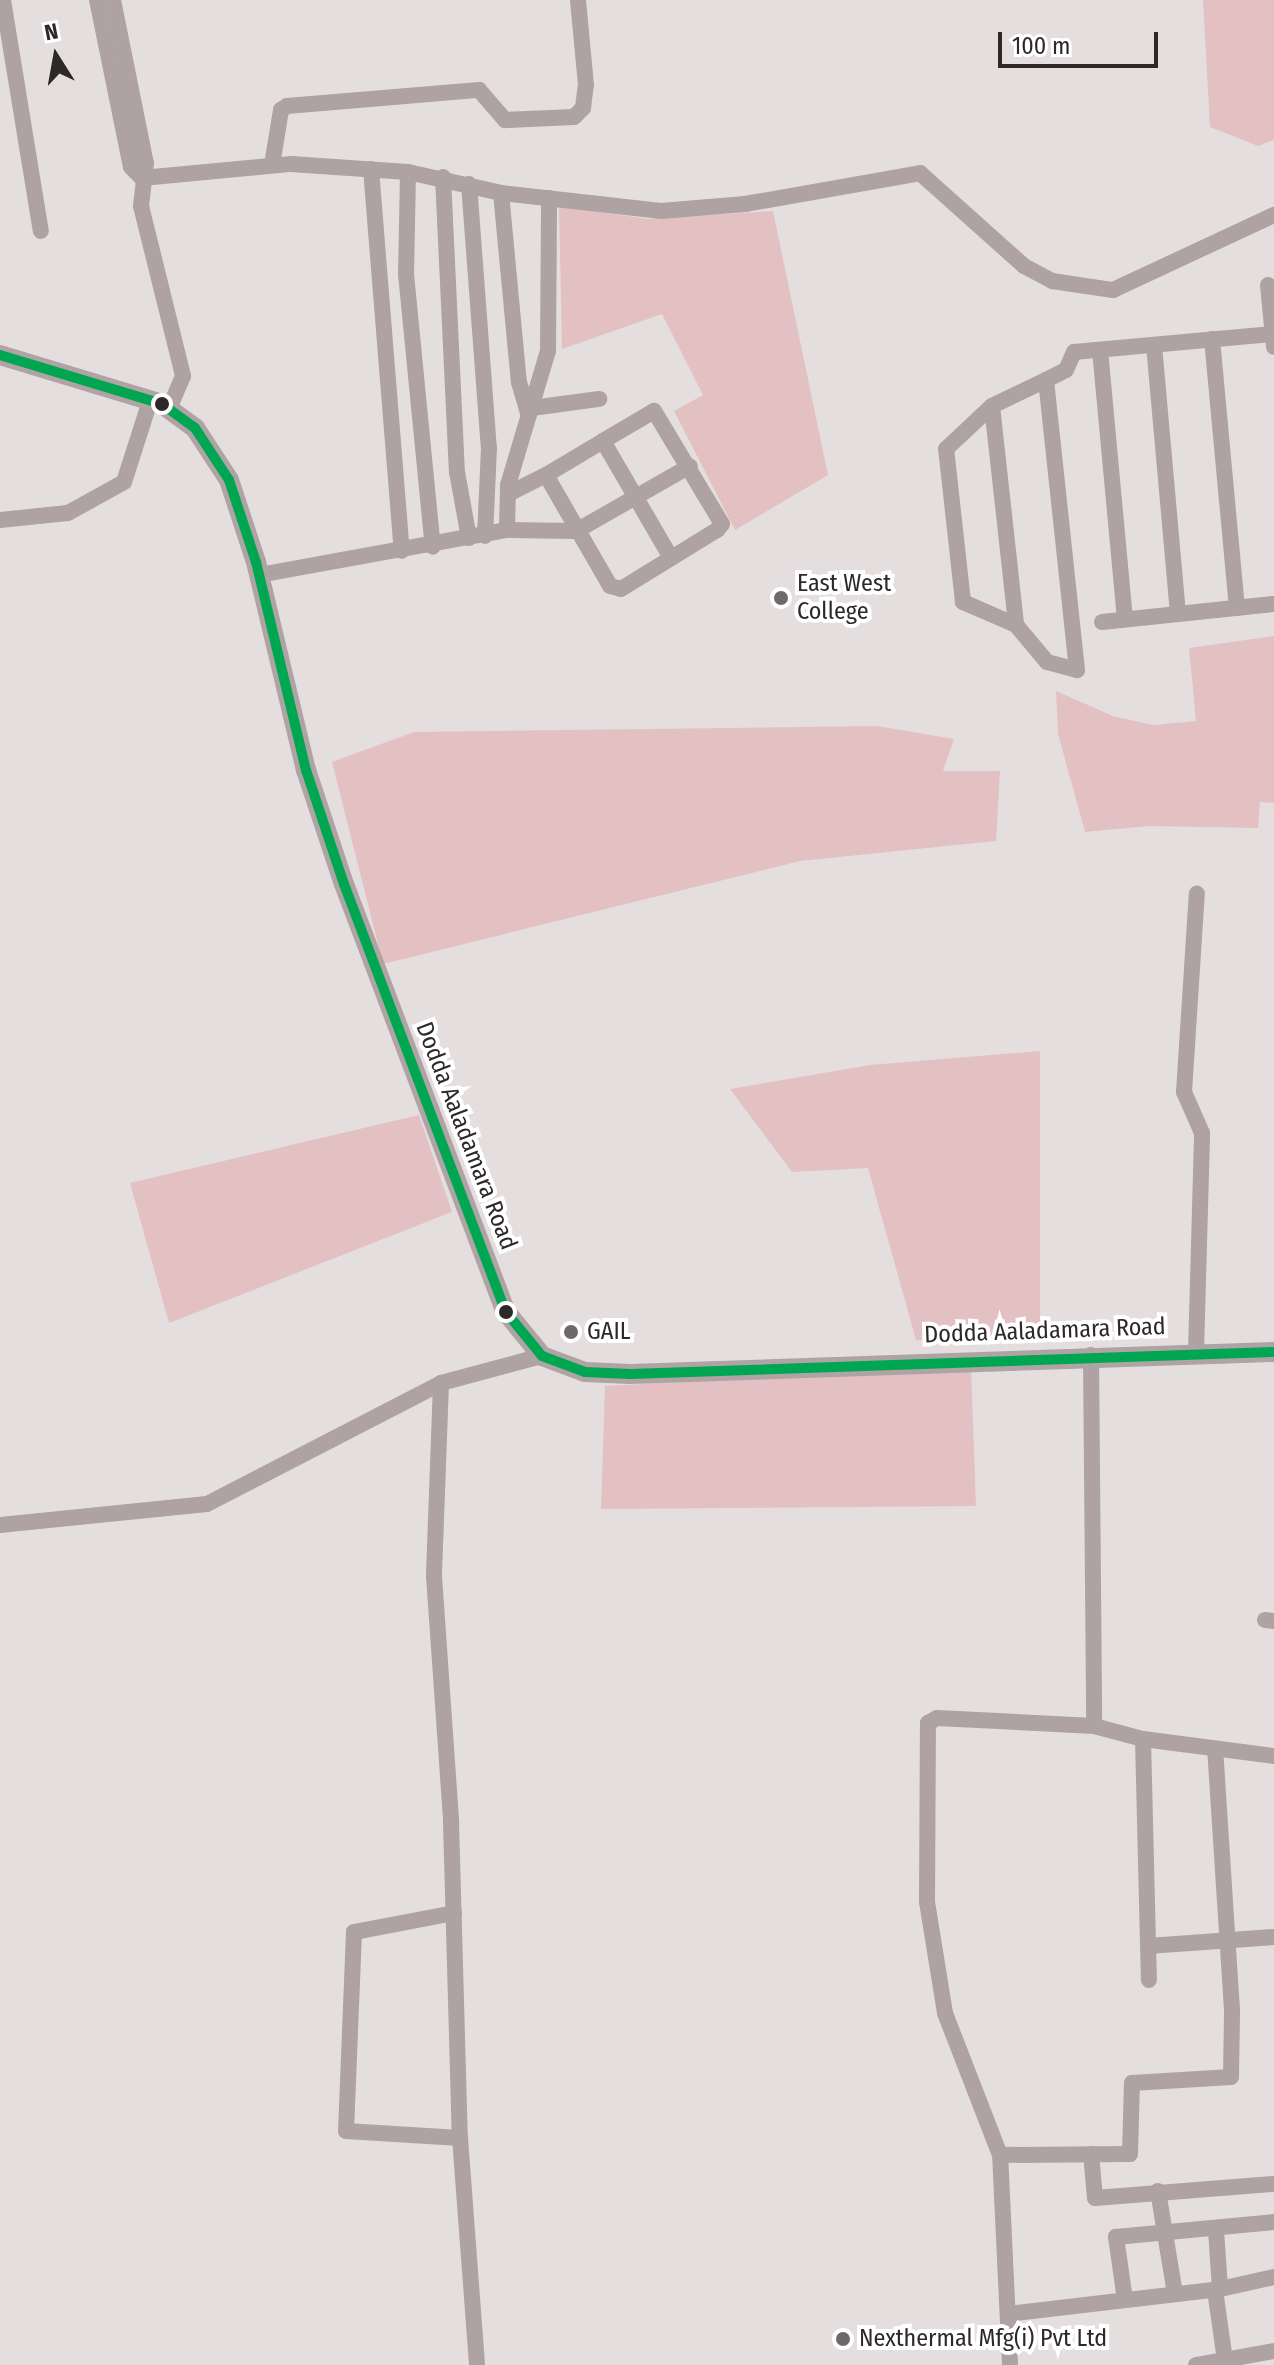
<!DOCTYPE html>
<html>
<head>
<meta charset="utf-8">
<style>
  body { margin:0 }
  #map { position:relative; width:1274px; height:2365px; overflow:hidden; background:#e5dedf; font-family:"Fira Sans Condensed",sans-serif }
  div>[style] { position:absolute }
  .green>* { inset:0; background:#e3c1c3 }
  .minor>* { height:16px; margin:-8px; padding:0 8px; transform-origin:8px; border-radius:8px; background:#aea2a3 }
  .major>* { height:20px; margin:-10px; padding:0 10px; transform-origin:10px; border-radius:10px; background:#b0a3a4 }
  .bus-1>* { height:10px; margin:-5px; padding:0 5px; transform-origin:5px; border-radius:5px; background:#00a651 }
  .dots>* { width:22px; height:22px; translate:-50% -50%; box-sizing:border-box; border:4px solid #fff; border-radius:50% }
  span { translate:-50% -50%; white-space:nowrap; text-align:center; line-height:1.15; -webkit-text-stroke:8px #fff; paint-order:stroke }
  .poi-label { font-size:24px; color:#2e2929 }
  .left { translate:0 -50%; text-align:left }
  .street-label { font-size:24px; color:#2e2929 }
  .north { position:absolute; left:16px; top:16px; width:80px; height:80px; -webkit-text-stroke:6px #fff; paint-order:stroke; rotate:349deg; font-size:22px; font-weight:700; line-height:32px; text-align:center; color:#2e2929 }
  .north::after { content:''; display:block; margin:auto; width:28px; height:36px; background:#2e2929; clip-path:polygon(50% 0,100% 100%,50% 72%,0 100%) }
  .scale { position:absolute; left:998px; top:32px; width:160px; height:36px; box-sizing:border-box; border:4px solid #2e2929; border-top:0; padding-left:10px; font-size:24px; line-height:28px; white-space:nowrap; color:#2e2929; -webkit-text-stroke:6px #fff; paint-order:stroke }
</style>
</head>
<body>
<div id="map">
  <div class="green">
    <i style="clip-path:polygon(1203px 0,1274px 0,1274px 140px,1258px 146px,1210px 127px)"></i>
    <i style="clip-path:polygon(559px 206px,648px 219px,773px 211px,828px 475px,735px 530px,674px 411px,703px 395px,662px 314px,562px 349px)"></i>
    <i style="clip-path:polygon(1274px 636px,1274px 803px,1260px 802px,1258px 828px,1150px 826px,1085px 832px,1058px 734px,1056px 691px,1113px 716px,1153px 725px,1196px 721px,1189px 648px)"></i>
    <i style="clip-path:polygon(877px 726px,954px 739px,943px 771px,1000px 771px,996px 841px,800px 861px,383px 964px,332px 762px,414px 732px)"></i>
    <i style="clip-path:polygon(1040px 1051px,1040px 1338px,916px 1340px,868px 1168px,792px 1172px,730px 1089px,870px 1065px)"></i>
    <i style="clip-path:polygon(419px 1115px,452px 1212px,169px 1323px,130px 1183px)"></i>
    <i style="clip-path:polygon(971px 1365px,976px 1506px,601px 1509px,605px 1386px)"></i>
  </div>
  <div class="minor">
    <i style="left:3px;top:0;width:234px;rotate:80.7deg"></i>
    <i style="left:97px;top:0;width:170px;rotate:78.5deg"></i>
    <i style="left:131px;top:167px;width:16px;rotate:45deg"></i>
    <i style="left:113px;top:0;width:166px;rotate:78.6deg"></i>
    <i style="left:146px;top:163px;width:43px;rotate:96.6deg"></i>
    <i style="left:141px;top:206px;width:175px;rotate:76.1deg"></i>
    <i style="left:183px;top:376px;width:36px;rotate:113deg"></i>
    <i style="left:272px;top:165px;width:56px;rotate:-80.7deg"></i>
    <i style="left:281px;top:110px;width:7px;rotate:-34deg"></i>
    <i style="left:287px;top:106px;width:193px;rotate:-4.8deg"></i>
    <i style="left:479px;top:90px;width:40px;rotate:49deg"></i>
    <i style="left:505px;top:120px;width:69px;rotate:-2.5deg"></i>
    <i style="left:574px;top:117px;width:13px;rotate:-45deg"></i>
    <i style="left:583px;top:108px;width:23px;rotate:-83deg"></i>
    <i style="left:586px;top:85px;width:85px;rotate:-95.4deg"></i>
    <i style="left:371px;top:169px;width:383px;rotate:85.4deg"></i>
    <i style="left:408px;top:172px;width:102px;rotate:91.1deg"></i>
    <i style="left:406px;top:274px;width:274px;rotate:84.4deg"></i>
    <i style="left:443px;top:177px;width:295px;rotate:87.3deg"></i>
    <i style="left:457px;top:472px;width:67px;rotate:79.7deg"></i>
    <i style="left:142px;top:178px;width:150px;rotate:-5.4deg"></i>
    <i style="left:291px;top:164px;width:117px;rotate:3.9deg"></i>
    <i style="left:408px;top:172px;width:95px;rotate:12.7deg"></i>
    <i style="left:501px;top:193px;width:161px;rotate:6.4deg"></i>
    <i style="left:661px;top:211px;width:84px;rotate:-4.8deg"></i>
    <i style="left:745px;top:204px;width:178px;rotate:-10deg"></i>
    <i style="left:920px;top:173px;width:140px;rotate:41.8deg"></i>
    <i style="left:1024px;top:266px;width:32px;rotate:28deg"></i>
    <i style="left:1052px;top:281px;width:62px;rotate:8.4deg"></i>
    <i style="left:1113px;top:290px;width:178px;rotate:-25deg"></i>
    <i style="left:469px;top:184px;width:265px;rotate:85.7deg"></i>
    <i style="left:489px;top:448px;width:88px;rotate:92.6deg"></i>
    <i style="left:501px;top:193px;width:190px;rotate:84.6deg"></i>
    <i style="left:519px;top:382px;width:35px;rotate:74deg"></i>
    <i style="left:1268px;top:285px;width:62px;rotate:84.5deg"></i>
    <i style="left:1212px;top:339px;width:270px;rotate:84.7deg"></i>
    <i style="left:1154px;top:345px;width:270px;rotate:84.9deg"></i>
    <i style="left:1100px;top:350px;width:270px;rotate:84.7deg"></i>
    <i style="left:1046px;top:380px;width:292px;rotate:83.9deg"></i>
    <i style="left:1077px;top:670px;width:31px;rotate:-165deg"></i>
    <i style="left:1047px;top:662px;width:48px;rotate:-130deg"></i>
    <i style="left:1016px;top:625px;width:58px;rotate:-156.5deg"></i>
    <i style="left:963px;top:602px;width:154px;rotate:-96.3deg"></i>
    <i style="left:946px;top:449px;width:63px;rotate:-43.1deg"></i>
    <i style="left:992px;top:406px;width:60px;rotate:-25.7deg"></i>
    <i style="left:1046px;top:380px;width:22px;rotate:-27deg"></i>
    <i style="left:1066px;top:370px;width:20px;rotate:-66deg"></i>
    <i style="left:1074px;top:352px;width:200px;rotate:-5.2deg"></i>
    <i style="left:992px;top:406px;width:220px;rotate:83.7deg"></i>
    <i style="left:532px;top:408px;width:68px;rotate:-7.7deg"></i>
    <i style="left:603px;top:441px;width:66px;rotate:149.2deg"></i>
    <i style="left:546px;top:475px;width:128px;rotate:60deg"></i>
    <i style="left:610px;top:586px;width:11px;rotate:15deg"></i>
    <i style="left:621px;top:589px;width:113px;rotate:-31.6deg"></i>
    <i style="left:717px;top:530px;width:8px;rotate:-50deg"></i>
    <i style="left:722px;top:524px;width:132px;rotate:-121deg"></i>
    <i style="left:654px;top:411px;width:59px;rotate:149.5deg"></i>
    <i style="left:603px;top:441px;width:135px;rotate:59.8deg"></i>
    <i style="left:508px;top:494px;width:42px;rotate:-26.6deg"></i>
    <i style="left:0;top:520px;width:68px;rotate:-5.9deg"></i>
    <i style="left:68px;top:513px;width:64px;rotate:-29deg"></i>
    <i style="left:124px;top:482px;width:85px;rotate:-72.2deg"></i>
    <i style="left:507px;top:530px;width:45px;rotate:-88.7deg"></i>
    <i style="left:508px;top:485px;width:140px;rotate:-73.4deg"></i>
    <i style="left:548px;top:351px;width:153px;rotate:-89.6deg"></i>
    <i style="left:259px;top:575px;width:252px;rotate:-10.3deg"></i>
    <i style="left:507px;top:530px;width:69px;rotate:0.8deg"></i>
    <i style="left:576px;top:531px;width:131px;rotate:-29.7deg"></i>
    <i style="left:1102px;top:622px;width:173px;rotate:-6deg"></i>
    <i style="left:1196px;top:1352px;width:219px;rotate:-88.4deg"></i>
    <i style="left:1202px;top:1133px;width:45px;rotate:-113.7deg"></i>
    <i style="left:1184px;top:1092px;width:199px;rotate:-86.3deg"></i>
    <i style="left:1091px;top:1355px;width:371px;rotate:89.5deg"></i>
    <i style="left:441px;top:1383px;width:193px;rotate:92.1deg"></i>
    <i style="left:434px;top:1576px;width:247px;rotate:86deg"></i>
    <i style="left:451px;top:1822px;width:316px;rotate:88.4deg"></i>
    <i style="left:460px;top:2138px;width:228px;rotate:85.7deg"></i>
    <i style="left:0;top:1525px;width:208px;rotate:-5.8deg"></i>
    <i style="left:207px;top:1504px;width:263px;rotate:-27.3deg"></i>
    <i style="left:441px;top:1383px;width:105px;rotate:-15deg"></i>
    <i style="left:1265px;top:1620px;width:9px;rotate:6deg"></i>
    <i style="left:1143px;top:1739px;width:241px;rotate:88.6deg"></i>
    <i style="left:454px;top:1913px;width:102px;rotate:169.2deg"></i>
    <i style="left:354px;top:1932px;width:199px;rotate:92.3deg"></i>
    <i style="left:346px;top:2131px;width:114px;rotate:3.5deg"></i>
    <i style="left:1148px;top:1946px;width:126px;rotate:-4.1deg"></i>
    <i style="left:1091px;top:2154px;width:44px;rotate:84.8deg"></i>
    <i style="left:1095px;top:2198px;width:180px;rotate:-4.5deg"></i>
    <i style="left:1000px;top:2155px;width:130px;rotate:-0.4deg"></i>
    <i style="left:1130px;top:2154px;width:71px;rotate:-88.4deg"></i>
    <i style="left:1132px;top:2083px;width:99px;rotate:-3.5deg"></i>
    <i style="left:1231px;top:2077px;width:67px;rotate:-89.1deg"></i>
    <i style="left:1232px;top:2010px;width:262px;rotate:-93.7deg"></i>
    <i style="left:1158px;top:2191px;width:104px;rotate:80.6deg"></i>
    <i style="left:1216px;top:2230px;width:59px;rotate:86.1deg"></i>
    <i style="left:1215px;top:2290px;width:71px;rotate:81.9deg"></i>
    <i style="left:1125px;top:2300px;width:64px;rotate:-98.1deg"></i>
    <i style="left:1116px;top:2237px;width:159px;rotate:-5.4deg"></i>
    <i style="left:1008px;top:2314px;width:213px;rotate:-6.7deg"></i>
    <i style="left:1220px;top:2289px;width:55px;rotate:-12.5deg"></i>
    <i style="left:1010px;top:2365px;width:210px;rotate:-92.7deg"></i>
    <i style="left:1000px;top:2155px;width:152px;rotate:-111.2deg"></i>
    <i style="left:945px;top:2013px;width:112px;rotate:-99.2deg"></i>
    <i style="left:927px;top:1902px;width:179px;rotate:-89.7deg"></i>
    <i style="left:928px;top:1723px;width:10px;rotate:-29deg"></i>
    <i style="left:937px;top:1718px;width:157px;rotate:2.9deg"></i>
    <i style="left:1094px;top:1726px;width:51px;rotate:14.9deg"></i>
    <i style="left:1143px;top:1739px;width:132px;rotate:7.4deg"></i>
    <i style="left:1196px;top:2365px;width:79px;rotate:-10.2deg"></i>
  </div>
  <div class="major">
    <i style="left:0;top:355px;width:169px;rotate:16.8deg"></i>
    <i style="left:162px;top:404px;width:41px;rotate:36deg"></i>
    <i style="left:195px;top:428px;width:62px;rotate:56.8deg"></i>
    <i style="left:229px;top:480px;width:86px;rotate:71.8deg"></i>
    <i style="left:256px;top:562px;width:214px;rotate:76.5deg"></i>
    <i style="left:306px;top:770px;width:120px;rotate:71.6deg"></i>
    <i style="left:344px;top:884px;width:458px;rotate:69.3deg"></i>
    <i style="left:506px;top:1312px;width:57px;rotate:50.7deg"></i>
    <i style="left:542px;top:1356px;width:46px;rotate:20.4deg"></i>
    <i style="left:585px;top:1372px;width:45px;rotate:2.5deg"></i>
    <i style="left:630px;top:1374px;width:644px;rotate:-1.96deg"></i>
  </div>
  <div class="bus-1">
    <i style="left:0;top:355px;width:169px;rotate:16.8deg"></i>
    <i style="left:162px;top:404px;width:41px;rotate:36deg"></i>
    <i style="left:195px;top:428px;width:62px;rotate:56.8deg"></i>
    <i style="left:229px;top:480px;width:86px;rotate:71.8deg"></i>
    <i style="left:256px;top:562px;width:214px;rotate:76.5deg"></i>
    <i style="left:306px;top:770px;width:120px;rotate:71.6deg"></i>
    <i style="left:344px;top:884px;width:458px;rotate:69.3deg"></i>
    <i style="left:506px;top:1312px;width:57px;rotate:50.7deg"></i>
    <i style="left:542px;top:1356px;width:46px;rotate:20.4deg"></i>
    <i style="left:585px;top:1372px;width:45px;rotate:2.5deg"></i>
    <i style="left:630px;top:1374px;width:644px;rotate:-1.96deg"></i>
  </div>
  <div class="dots">
    <i style="left:162px;top:404px;background:#2e2929"></i>
    <i style="left:781px;top:598px;background:#6e6869"></i>
    <i style="left:506px;top:1312px;background:#2e2929"></i>
    <i style="left:571px;top:1332px;background:#6e6869"></i>
    <i style="left:843px;top:2339px;background:#6e6869"></i>
  </div>
  <div class="poi-label">
    <span class="left" style="left:797px;top:598px">East West<br>College</span>
    <span class="left" style="left:587px;top:1332px">GAIL</span>
    <span class="left" style="left:859px;top:2339px">Nexthermal Mfg(i) Pvt Ltd</span>
  </div>
  <div class="street-label">
    <span style="left:466px;top:1136px;rotate:69deg">Dodda Aaladamara Road</span>
    <span style="left:1045px;top:1331px;rotate:-2deg">Dodda Aaladamara Road</span>
  </div>
  <div class="north">N</div>
  <div class="scale">100 m</div>
</div>
</body>
</html>
